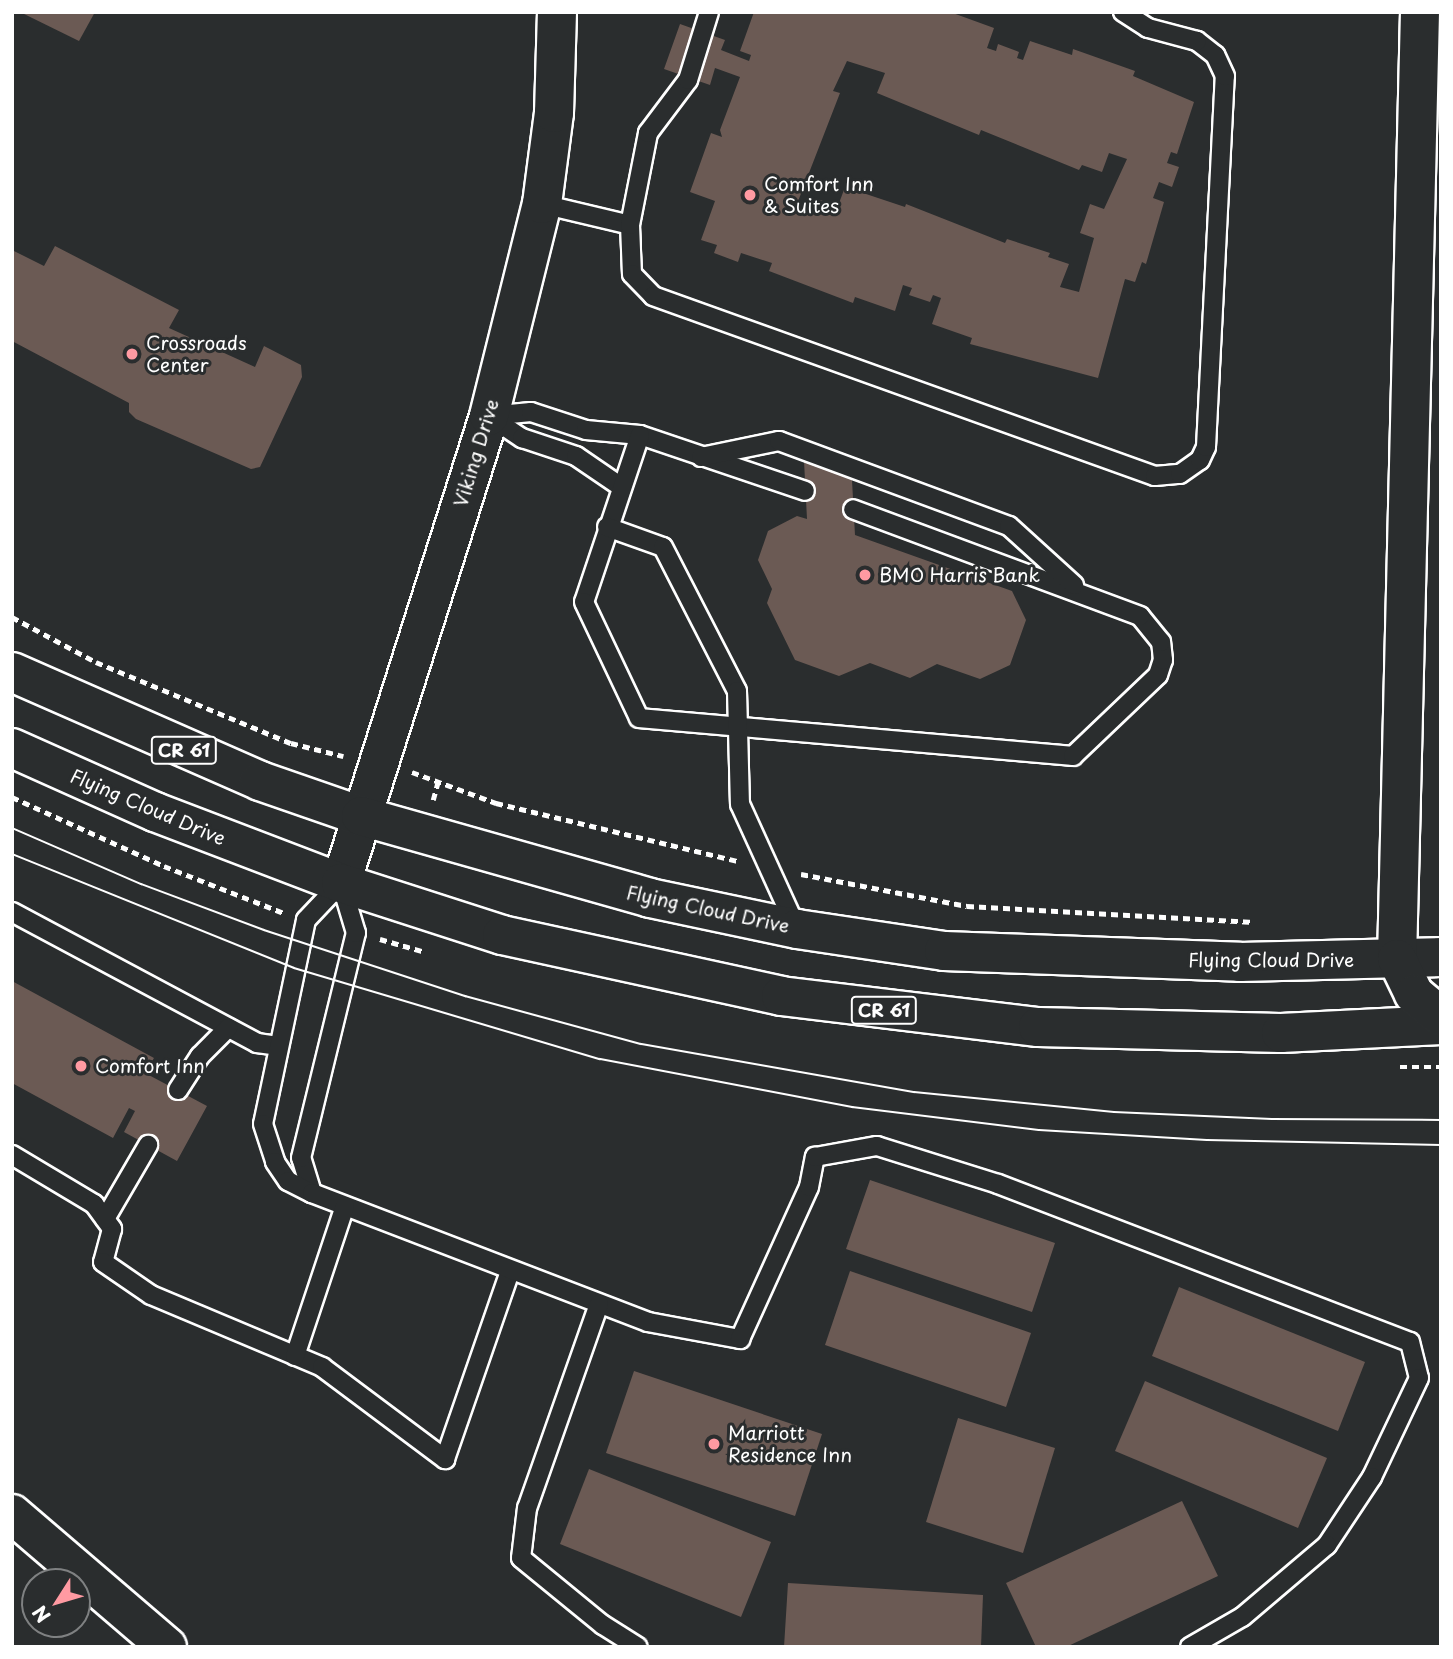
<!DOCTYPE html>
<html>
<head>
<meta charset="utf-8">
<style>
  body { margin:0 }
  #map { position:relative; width:1453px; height:1659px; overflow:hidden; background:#2a2d2e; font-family:"Playpen Sans",sans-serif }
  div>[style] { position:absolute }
  .building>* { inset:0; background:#6b5a54 }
  .path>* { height:4.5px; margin-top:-2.25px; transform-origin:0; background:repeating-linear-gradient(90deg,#fff 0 7px,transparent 0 12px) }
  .roads { filter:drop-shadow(2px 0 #fff) drop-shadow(-2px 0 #fff) drop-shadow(0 2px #fff) drop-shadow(0 -2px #fff) }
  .service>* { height:18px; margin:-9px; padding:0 9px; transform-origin:9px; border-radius:9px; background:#2a2d2e }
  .tertiary>* { height:38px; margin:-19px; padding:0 19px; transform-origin:19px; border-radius:19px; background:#2a2d2e }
  .primary>* { height:38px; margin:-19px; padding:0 19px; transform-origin:19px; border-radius:19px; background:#2a2d2e }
  .motorway>* { height:38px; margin:-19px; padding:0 19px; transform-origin:19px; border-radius:19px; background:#2a2d2e }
  .tram>* { height:2px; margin:-1px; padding:0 1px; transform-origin:1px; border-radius:1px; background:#fff }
  .dots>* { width:19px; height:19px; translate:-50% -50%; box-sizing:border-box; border:4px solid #2a2d2e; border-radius:50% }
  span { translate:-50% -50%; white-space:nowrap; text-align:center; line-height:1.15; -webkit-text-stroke:6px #2a2d2e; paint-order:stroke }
  .shield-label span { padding:2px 5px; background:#2a2d2e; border:2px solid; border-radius:5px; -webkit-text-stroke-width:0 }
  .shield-label { font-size:18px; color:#fff; font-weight:700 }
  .poi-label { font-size:19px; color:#fff }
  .left { translate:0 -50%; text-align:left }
  .street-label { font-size:19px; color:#fff }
  .frame { position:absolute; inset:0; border:14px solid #fff; pointer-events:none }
  .north { position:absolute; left:21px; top:1568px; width:70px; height:70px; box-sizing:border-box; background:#2a2d2e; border:2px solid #7f8182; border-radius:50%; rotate:233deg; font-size:19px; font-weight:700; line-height:28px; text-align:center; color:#fff }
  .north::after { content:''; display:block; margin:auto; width:24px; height:32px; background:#ff9aa2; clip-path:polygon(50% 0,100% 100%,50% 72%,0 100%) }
</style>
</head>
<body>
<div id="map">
  <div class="building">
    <i style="clip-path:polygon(20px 12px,95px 12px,79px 41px)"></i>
    <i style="clip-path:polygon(evenodd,754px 12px,950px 12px,994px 28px,987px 48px,996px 51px,998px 44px,1019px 52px,1017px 58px,1023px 60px,1030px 41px,1072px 55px,1073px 49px,1135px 71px,1133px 76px,1194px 102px,1177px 154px,1171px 152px,1167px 163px,1179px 167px,1172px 187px,1159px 182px,1153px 198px,1164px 202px,1146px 264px,1142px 262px,1135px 282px,1125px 279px,1098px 378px,970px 344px,972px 338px,932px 324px,941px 298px,933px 295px,930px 302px,909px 295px,912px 288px,903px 285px,895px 311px,855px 297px,853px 303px,769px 271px,772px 263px,741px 253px,738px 262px,714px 253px,717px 245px,701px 240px,715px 201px,690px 192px,711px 133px,722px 137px,720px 130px,740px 77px,715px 68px,710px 85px,664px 69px,680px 24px,725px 40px,721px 50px,749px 61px,751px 55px,740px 51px,754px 12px,847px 61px,885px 73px,877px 93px,979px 135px,981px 130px,1079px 170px,1082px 165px,1102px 172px,1109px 153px,1127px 159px,1104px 209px,1090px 204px,1080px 233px,1094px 238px,1079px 292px,1060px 287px,1069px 264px,1048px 257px,1050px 253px,1007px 239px,1005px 243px,906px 204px,905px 207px,845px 187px,838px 206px,817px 199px,811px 216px,795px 209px,840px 93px,833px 91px,847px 61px)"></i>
    <i style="clip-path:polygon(55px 246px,179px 310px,169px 328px,255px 367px,264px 346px,301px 365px,302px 377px,260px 467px,251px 469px,136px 419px,129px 412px,129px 403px,12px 341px,12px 250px,44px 266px)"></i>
    <i style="clip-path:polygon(804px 461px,852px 480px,855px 535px,1012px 591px,1026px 620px,1010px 665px,980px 679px,937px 664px,910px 678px,870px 663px,839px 676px,795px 660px,767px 603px,772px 589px,758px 560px,768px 531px,797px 516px,807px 519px)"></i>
    <i style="clip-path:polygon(12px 981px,154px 1058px,145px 1073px,207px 1106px,177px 1161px,124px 1132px,135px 1111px,129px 1108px,113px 1138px,12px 1083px)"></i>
    <i style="clip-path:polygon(870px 1180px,1055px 1243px,1032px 1312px,846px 1249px)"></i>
    <i style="clip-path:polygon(850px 1271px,1031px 1333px,1006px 1407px,825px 1345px)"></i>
    <i style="clip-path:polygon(1179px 1287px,1365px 1362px,1338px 1431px,1152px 1356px)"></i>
    <i style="clip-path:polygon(634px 1371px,822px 1434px,795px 1516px,606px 1453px)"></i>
    <i style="clip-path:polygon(1145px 1381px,1327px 1458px,1298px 1528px,1115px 1451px)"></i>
    <i style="clip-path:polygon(958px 1418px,1055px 1448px,1023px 1553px,926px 1522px)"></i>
    <i style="clip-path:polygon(589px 1469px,771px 1542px,741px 1617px,560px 1544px)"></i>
    <i style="clip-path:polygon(1182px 1501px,1218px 1576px,1066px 1647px,1036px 1647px,1006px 1583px)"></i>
    <i style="clip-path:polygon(788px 1583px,983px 1595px,981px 1647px,784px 1647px)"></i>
  </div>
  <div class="path">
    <i style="left:12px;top:617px;width:95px;rotate:28.2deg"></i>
    <i style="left:96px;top:662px;width:211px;rotate:22.6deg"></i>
    <i style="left:291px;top:743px;width:54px;rotate:14deg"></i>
    <i style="left:412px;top:772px;width:90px;rotate:20.3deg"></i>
    <i style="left:496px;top:803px;width:249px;rotate:13.5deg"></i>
    <i style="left:12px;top:797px;width:167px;rotate:24.4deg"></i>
    <i style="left:164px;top:866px;width:129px;rotate:21.4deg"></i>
    <i style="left:433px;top:800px;width:20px;rotate:-75deg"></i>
    <i style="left:801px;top:874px;width:169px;rotate:10.9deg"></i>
    <i style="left:967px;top:906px;width:287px;rotate:3.2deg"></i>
    <i style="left:380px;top:939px;width:44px;rotate:15.9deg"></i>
    <i style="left:1400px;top:1067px;width:41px"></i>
  </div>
  <div class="roads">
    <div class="service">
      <i style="left:542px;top:204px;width:90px;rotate:13.4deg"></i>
      <i style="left:630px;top:225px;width:49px;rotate:87.7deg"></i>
      <i style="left:632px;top:274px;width:30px;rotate:46deg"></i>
      <i style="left:653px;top:296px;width:533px;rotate:19.73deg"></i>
      <i style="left:1155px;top:476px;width:25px;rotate:-5deg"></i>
      <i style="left:1180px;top:474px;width:24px;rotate:-35deg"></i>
      <i style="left:1200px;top:460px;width:14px;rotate:-65deg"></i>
      <i style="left:1206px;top:447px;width:371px;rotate:-87.1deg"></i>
      <i style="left:1225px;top:76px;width:23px;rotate:-115deg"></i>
      <i style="left:1215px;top:55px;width:23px;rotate:-142deg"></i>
      <i style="left:1197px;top:41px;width:51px;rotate:-165.1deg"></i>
      <i style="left:1148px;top:28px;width:30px;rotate:-147deg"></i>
      <i style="left:630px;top:225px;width:94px;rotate:-78.9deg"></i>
      <i style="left:648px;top:133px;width:66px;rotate:-53deg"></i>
      <i style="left:688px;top:80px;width:71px;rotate:-72.8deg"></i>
      <i style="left:489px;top:416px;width:42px;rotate:-5.4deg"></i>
      <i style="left:531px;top:412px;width:58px;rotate:18.1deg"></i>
      <i style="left:586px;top:430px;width:54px;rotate:5.3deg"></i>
      <i style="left:640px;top:435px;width:174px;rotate:18.7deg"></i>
      <i style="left:489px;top:416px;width:40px;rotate:34deg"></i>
      <i style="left:522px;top:438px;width:57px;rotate:18.4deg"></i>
      <i style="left:576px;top:456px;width:53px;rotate:34.3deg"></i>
      <i style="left:640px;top:435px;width:176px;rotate:108.5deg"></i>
      <i style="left:584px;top:602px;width:128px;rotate:64.6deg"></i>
      <i style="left:639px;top:718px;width:436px;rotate:5deg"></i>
      <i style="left:1073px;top:756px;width:117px;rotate:-43.6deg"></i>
      <i style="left:1158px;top:675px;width:16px;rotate:-72deg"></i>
      <i style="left:1163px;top:660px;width:18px;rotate:-96deg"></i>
      <i style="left:1161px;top:642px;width:33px;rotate:-129deg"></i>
      <i style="left:1140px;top:616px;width:306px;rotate:-159.6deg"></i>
      <i style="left:701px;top:457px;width:80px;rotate:-11.6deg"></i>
      <i style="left:779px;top:441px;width:245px;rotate:20.3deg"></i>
      <i style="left:1009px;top:526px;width:88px;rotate:42.2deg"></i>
      <i style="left:607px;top:527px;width:59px;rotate:19.7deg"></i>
      <i style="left:663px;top:547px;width:162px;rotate:62.8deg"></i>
      <i style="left:737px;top:691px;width:113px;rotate:88.5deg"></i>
      <i style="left:740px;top:804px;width:137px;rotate:65.5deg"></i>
      <i style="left:12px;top:912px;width:278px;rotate:28.1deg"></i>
      <i style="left:257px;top:1043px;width:21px;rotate:8deg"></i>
      <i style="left:178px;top:1090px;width:40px;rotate:-57.1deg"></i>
      <i style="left:200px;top:1056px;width:40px;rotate:-45deg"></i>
      <i style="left:12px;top:1155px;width:96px;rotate:30.9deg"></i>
      <i style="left:94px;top:1204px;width:31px;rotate:54deg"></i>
      <i style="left:112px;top:1229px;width:34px;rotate:105deg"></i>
      <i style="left:103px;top:1262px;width:58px;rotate:34.5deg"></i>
      <i style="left:151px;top:1295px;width:186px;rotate:22.8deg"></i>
      <i style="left:322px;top:1367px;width:154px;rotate:36.8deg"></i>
      <i style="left:445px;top:1459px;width:199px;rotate:-70.9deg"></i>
      <i style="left:312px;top:1193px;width:37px;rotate:-107deg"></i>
      <i style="left:301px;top:1158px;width:232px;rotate:-76.3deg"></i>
      <i style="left:356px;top:933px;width:52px;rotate:-106.7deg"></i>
      <i style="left:341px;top:883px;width:51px;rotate:133.4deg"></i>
      <i style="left:306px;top:920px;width:208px;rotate:101.9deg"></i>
      <i style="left:263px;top:1124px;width:40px;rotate:72deg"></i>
      <i style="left:275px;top:1162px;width:23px;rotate:56deg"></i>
      <i style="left:288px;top:1181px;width:27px;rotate:27deg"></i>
      <i style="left:312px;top:1193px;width:360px;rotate:21deg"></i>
      <i style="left:648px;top:1322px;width:94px;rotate:10.5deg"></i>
      <i style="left:740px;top:1339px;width:167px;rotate:-65.6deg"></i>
      <i style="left:809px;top:1187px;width:31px;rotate:-79deg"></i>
      <i style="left:815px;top:1157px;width:63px;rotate:-10.1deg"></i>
      <i style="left:877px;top:1146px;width:127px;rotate:17.4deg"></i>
      <i style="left:998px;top:1184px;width:441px;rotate:21deg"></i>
      <i style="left:1410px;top:1342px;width:37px;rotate:76deg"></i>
      <i style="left:1419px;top:1378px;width:110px;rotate:115.4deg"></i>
      <i style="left:1372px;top:1477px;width:82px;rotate:123.5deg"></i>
      <i style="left:1327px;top:1545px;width:111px;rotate:139.7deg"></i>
      <i style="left:1242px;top:1617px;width:60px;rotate:150deg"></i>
      <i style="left:105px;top:1219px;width:86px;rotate:-59.8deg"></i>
      <i style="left:599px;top:1304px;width:216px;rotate:109.4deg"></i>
      <i style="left:527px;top:1508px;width:50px;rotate:96.8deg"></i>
      <i style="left:521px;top:1558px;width:106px;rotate:39.3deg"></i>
      <i style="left:603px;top:1625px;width:41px;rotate:32.2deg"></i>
      <i style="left:295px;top:1356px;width:158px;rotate:-71.6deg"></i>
    </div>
    <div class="tertiary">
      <i style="left:341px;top:883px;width:490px;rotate:-72.4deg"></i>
      <i style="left:489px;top:416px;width:219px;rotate:-76deg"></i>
      <i style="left:542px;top:204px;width:92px;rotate:-82.5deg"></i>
      <i style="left:554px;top:113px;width:101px;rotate:-88.3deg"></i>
    </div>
    <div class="primary">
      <i style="left:12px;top:672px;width:271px;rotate:23.7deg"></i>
      <i style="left:260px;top:781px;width:107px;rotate:19.1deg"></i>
      <i style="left:361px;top:816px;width:300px;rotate:15.8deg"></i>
      <i style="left:650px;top:898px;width:150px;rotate:11.9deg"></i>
      <i style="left:797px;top:929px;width:149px;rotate:8.5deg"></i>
      <i style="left:944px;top:951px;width:296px;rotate:2.1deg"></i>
      <i style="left:1240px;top:962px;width:201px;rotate:-1.4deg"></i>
      <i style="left:12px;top:748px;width:157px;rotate:24.1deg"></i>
      <i style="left:155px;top:812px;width:199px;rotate:20.9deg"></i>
      <i style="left:341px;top:883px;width:169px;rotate:17.9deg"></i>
      <i style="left:502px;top:935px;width:286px;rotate:12.3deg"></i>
      <i style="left:781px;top:996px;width:259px;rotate:6.9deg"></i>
      <i style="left:1038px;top:1027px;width:243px;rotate:1.4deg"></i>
      <i style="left:1281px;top:1033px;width:160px;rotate:-2.9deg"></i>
    </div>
    <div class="motorway">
      <i style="left:1420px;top:12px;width:947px;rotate:91.39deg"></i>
      <i style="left:1397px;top:959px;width:39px;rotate:64deg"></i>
      <i style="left:1414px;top:994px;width:35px;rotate:40deg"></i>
      <i style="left:12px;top:1514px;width:204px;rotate:40.6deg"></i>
    </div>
  </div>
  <div class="tram">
    <i style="left:12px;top:828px;width:141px;rotate:23.5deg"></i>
    <i style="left:141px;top:884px;width:131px;rotate:20.5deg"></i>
    <i style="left:264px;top:930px;width:212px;rotate:18.2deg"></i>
    <i style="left:465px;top:996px;width:182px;rotate:15.3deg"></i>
    <i style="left:641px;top:1044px;width:277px;rotate:10deg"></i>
    <i style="left:914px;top:1092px;width:201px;rotate:5.7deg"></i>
    <i style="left:1114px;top:1112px;width:158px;rotate:2.5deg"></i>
    <i style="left:1272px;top:1119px;width:169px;rotate:0.3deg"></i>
    <i style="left:12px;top:854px;width:304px;rotate:22deg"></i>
    <i style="left:294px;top:968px;width:319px;rotate:16.6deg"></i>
    <i style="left:600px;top:1059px;width:257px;rotate:10.8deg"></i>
    <i style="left:852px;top:1107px;width:188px;rotate:7deg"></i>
    <i style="left:1039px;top:1130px;width:168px;rotate:3.4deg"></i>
    <i style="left:1207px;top:1140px;width:234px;rotate:1.2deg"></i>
  </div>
  <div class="dots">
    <i style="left:750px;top:195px;background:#ff9aa2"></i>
    <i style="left:132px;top:354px;background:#ff9aa2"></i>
    <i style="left:865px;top:575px;background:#ff9aa2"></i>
    <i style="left:81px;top:1066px;background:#ff9aa2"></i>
    <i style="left:714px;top:1444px;background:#ff9aa2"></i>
  </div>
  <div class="shield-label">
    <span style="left:184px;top:750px">CR 61</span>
    <span style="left:884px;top:1010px">CR 61</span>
  </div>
  <div class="poi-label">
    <span class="left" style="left:764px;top:195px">Comfort Inn<br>&amp; Suites</span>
    <span class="left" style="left:146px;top:354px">Crossroads<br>Center</span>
    <span class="left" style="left:879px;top:575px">BMO Harris Bank</span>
    <span class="left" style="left:95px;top:1066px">Comfort Inn</span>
    <span class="left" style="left:728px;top:1444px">Marriott<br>Residence Inn</span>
  </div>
  <div class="street-label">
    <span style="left:476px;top:453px;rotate:-73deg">Viking Drive</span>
    <span style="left:148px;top:807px;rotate:23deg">Flying Cloud Drive</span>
    <span style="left:708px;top:909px;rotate:12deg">Flying Cloud Drive</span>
    <span style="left:1271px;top:960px">Flying Cloud Drive</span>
  </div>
  <div class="frame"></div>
  <div class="north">N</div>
</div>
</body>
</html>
